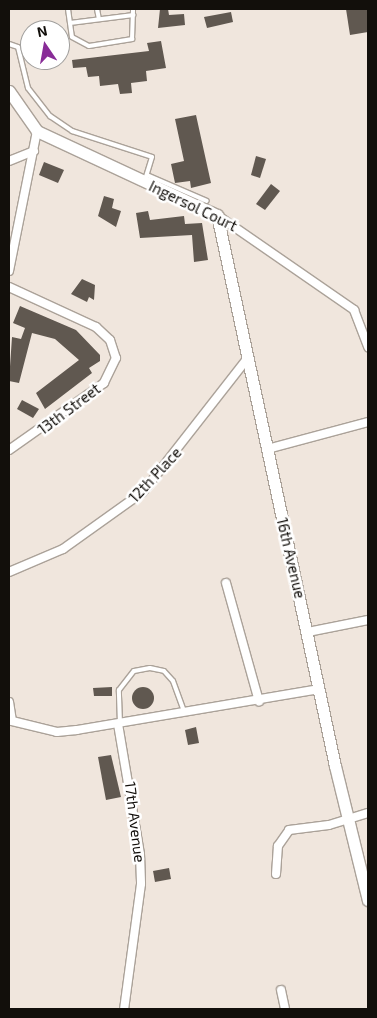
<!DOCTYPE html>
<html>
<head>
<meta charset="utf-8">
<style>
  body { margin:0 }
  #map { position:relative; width:377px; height:1018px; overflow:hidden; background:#f0e6dd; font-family:"Exo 2",sans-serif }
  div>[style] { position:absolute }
  .building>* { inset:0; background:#605850 }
  .round { border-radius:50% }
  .roads { filter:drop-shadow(1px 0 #aba299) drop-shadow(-1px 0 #aba299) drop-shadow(0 1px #aba299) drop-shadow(0 -1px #aba299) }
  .lane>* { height:4px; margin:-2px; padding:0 2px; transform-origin:2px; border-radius:2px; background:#fff }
  .street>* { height:8px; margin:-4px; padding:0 4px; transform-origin:4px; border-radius:4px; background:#fff }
  .secondary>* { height:11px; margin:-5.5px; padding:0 5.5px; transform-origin:5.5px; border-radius:5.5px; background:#fff }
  span { translate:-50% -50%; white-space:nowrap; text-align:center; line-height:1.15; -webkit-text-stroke:5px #fff; paint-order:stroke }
  .street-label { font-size:15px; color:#120f0b }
  .frame { position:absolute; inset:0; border:10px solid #120f0b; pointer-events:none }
  .north { position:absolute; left:20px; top:20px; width:50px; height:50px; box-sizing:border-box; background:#fff; border:1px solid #a09f9d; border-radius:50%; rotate:348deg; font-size:14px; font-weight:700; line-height:20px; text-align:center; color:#120f0b }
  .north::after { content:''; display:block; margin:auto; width:18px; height:22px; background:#882c97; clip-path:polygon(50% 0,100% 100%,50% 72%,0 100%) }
</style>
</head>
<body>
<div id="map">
  <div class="building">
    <i style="clip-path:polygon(160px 9px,168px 9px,169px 15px,184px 14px,185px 25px,158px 28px)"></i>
    <i style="clip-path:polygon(346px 9px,368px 9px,368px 32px,350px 35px)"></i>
    <i style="clip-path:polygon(231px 12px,233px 22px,207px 28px,204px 17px)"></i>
    <i style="clip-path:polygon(161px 41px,166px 68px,146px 71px,147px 81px,131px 83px,132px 93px,120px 94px,118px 84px,100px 86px,99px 76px,88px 77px,86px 67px,73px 68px,72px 60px,149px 51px,147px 43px)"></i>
    <i style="clip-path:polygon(196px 115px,211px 183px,191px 188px,190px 181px,175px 183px,171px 164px,184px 161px,175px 119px)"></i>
    <i style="clip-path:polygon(256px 156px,266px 159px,260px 178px,251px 175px)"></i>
    <i style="clip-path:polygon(44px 162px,64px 170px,58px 183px,39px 175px)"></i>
    <i style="clip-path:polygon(271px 184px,280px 191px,265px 210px,256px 204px)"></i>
    <i style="clip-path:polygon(104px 196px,114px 199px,112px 208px,121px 211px,116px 227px,98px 216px)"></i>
    <i style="clip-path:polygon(148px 211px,150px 220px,184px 216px,185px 224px,202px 223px,208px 260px,194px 262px,192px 235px,140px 238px,136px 213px)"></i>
    <i style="clip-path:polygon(82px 279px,95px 285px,94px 300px,89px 297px,87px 302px,71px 294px)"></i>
    <i style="clip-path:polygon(20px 306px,76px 330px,100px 355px,100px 361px,89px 368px,92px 373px,45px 409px,36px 393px,79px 360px,55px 339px,32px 333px,19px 383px,9px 381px,12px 337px,21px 339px,25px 328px,13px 323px)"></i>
    <i style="clip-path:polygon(22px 400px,39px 409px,33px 418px,17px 409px)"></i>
    <i class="round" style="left:132px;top:687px;width:22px;height:22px"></i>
    <i style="clip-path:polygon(112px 687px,112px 696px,94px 696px,93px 688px)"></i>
    <i style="clip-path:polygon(196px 727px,199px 743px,188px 745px,185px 730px)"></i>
    <i style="clip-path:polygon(111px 755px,121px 797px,106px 800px,98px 757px)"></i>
    <i style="clip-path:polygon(169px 868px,171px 879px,155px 882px,153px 871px)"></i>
  </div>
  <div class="roads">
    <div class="lane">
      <i style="left:68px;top:9px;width:28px;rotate:82deg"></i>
      <i style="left:72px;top:37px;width:19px;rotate:28deg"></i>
      <i style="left:89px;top:46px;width:44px;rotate:-9.2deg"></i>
      <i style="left:132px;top:39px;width:30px;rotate:-88deg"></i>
      <i style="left:97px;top:9px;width:10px;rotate:79deg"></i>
      <i style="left:70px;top:23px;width:64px;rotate:-7.1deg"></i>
      <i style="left:9px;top:44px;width:9px;rotate:18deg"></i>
      <i style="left:18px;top:47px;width:42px;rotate:76.3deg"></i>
      <i style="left:28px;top:88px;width:36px;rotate:52deg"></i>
      <i style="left:50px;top:116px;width:27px;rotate:34deg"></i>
      <i style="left:72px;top:131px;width:84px;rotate:18deg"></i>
      <i style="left:152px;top:157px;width:24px;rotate:107deg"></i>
      <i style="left:147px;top:175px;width:65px;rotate:23.4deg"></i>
      <i style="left:120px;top:724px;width:34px;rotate:-92deg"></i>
      <i style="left:119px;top:690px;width:24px;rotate:-52deg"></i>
      <i style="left:134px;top:671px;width:16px;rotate:-11deg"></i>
      <i style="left:150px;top:668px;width:14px;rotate:12deg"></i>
      <i style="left:164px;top:671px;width:13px;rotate:48deg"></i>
      <i style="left:173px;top:681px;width:33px;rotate:70deg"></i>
    </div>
    <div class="street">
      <i style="left:9px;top:161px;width:27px;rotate:-22deg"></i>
      <i style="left:217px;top:215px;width:167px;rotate:34.7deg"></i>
      <i style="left:354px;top:310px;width:40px;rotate:69deg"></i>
      <i style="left:9px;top:271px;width:143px;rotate:-78.7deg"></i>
      <i style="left:9px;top:287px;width:96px;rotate:24.7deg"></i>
      <i style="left:96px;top:327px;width:19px;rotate:43deg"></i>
      <i style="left:110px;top:340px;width:19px;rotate:72deg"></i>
      <i style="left:116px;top:358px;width:28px;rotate:116deg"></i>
      <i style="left:104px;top:383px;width:116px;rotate:144.8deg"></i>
      <i style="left:267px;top:449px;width:105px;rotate:-15deg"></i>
      <i style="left:9px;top:572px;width:59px;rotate:-23.1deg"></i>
      <i style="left:63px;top:549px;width:98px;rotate:-35.5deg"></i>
      <i style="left:143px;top:492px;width:169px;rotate:-52deg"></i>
      <i style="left:226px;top:583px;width:123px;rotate:74.4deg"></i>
      <i style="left:308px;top:632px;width:61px;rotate:-11.3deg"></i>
      <i style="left:9px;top:702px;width:19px;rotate:81deg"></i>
      <i style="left:12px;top:721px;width:46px;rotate:13.7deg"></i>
      <i style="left:57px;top:732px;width:20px;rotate:-6deg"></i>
      <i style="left:77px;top:730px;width:245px;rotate:-9.6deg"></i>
      <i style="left:118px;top:724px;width:132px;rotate:80.4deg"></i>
      <i style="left:140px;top:854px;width:30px;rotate:88deg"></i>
      <i style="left:141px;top:884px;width:126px;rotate:97.7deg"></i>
      <i style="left:276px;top:874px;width:28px;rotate:-86deg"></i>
      <i style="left:278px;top:846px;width:19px;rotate:-55deg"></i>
      <i style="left:289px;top:830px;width:40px;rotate:-7.1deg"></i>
      <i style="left:329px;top:825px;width:41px;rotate:-17.1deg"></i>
      <i style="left:281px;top:990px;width:19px;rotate:78deg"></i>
    </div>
    <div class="secondary">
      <i style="left:9px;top:91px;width:49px;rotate:55deg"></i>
      <i style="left:37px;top:131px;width:199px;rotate:25deg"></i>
      <i style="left:217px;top:215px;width:563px;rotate:77.91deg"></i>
      <i style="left:335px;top:766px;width:138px;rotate:76.2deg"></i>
    </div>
  </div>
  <div class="street-label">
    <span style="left:193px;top:206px;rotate:26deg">Ingersol Court</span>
    <span style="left:69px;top:409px;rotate:-37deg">13th Street</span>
    <span style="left:155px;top:475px;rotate:-47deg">12th Place</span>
    <span style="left:291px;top:558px;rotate:77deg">16th Avenue</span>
    <span style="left:135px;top:822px;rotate:83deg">17th Avenue</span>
  </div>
  <div class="frame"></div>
  <div class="north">N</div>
</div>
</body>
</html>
